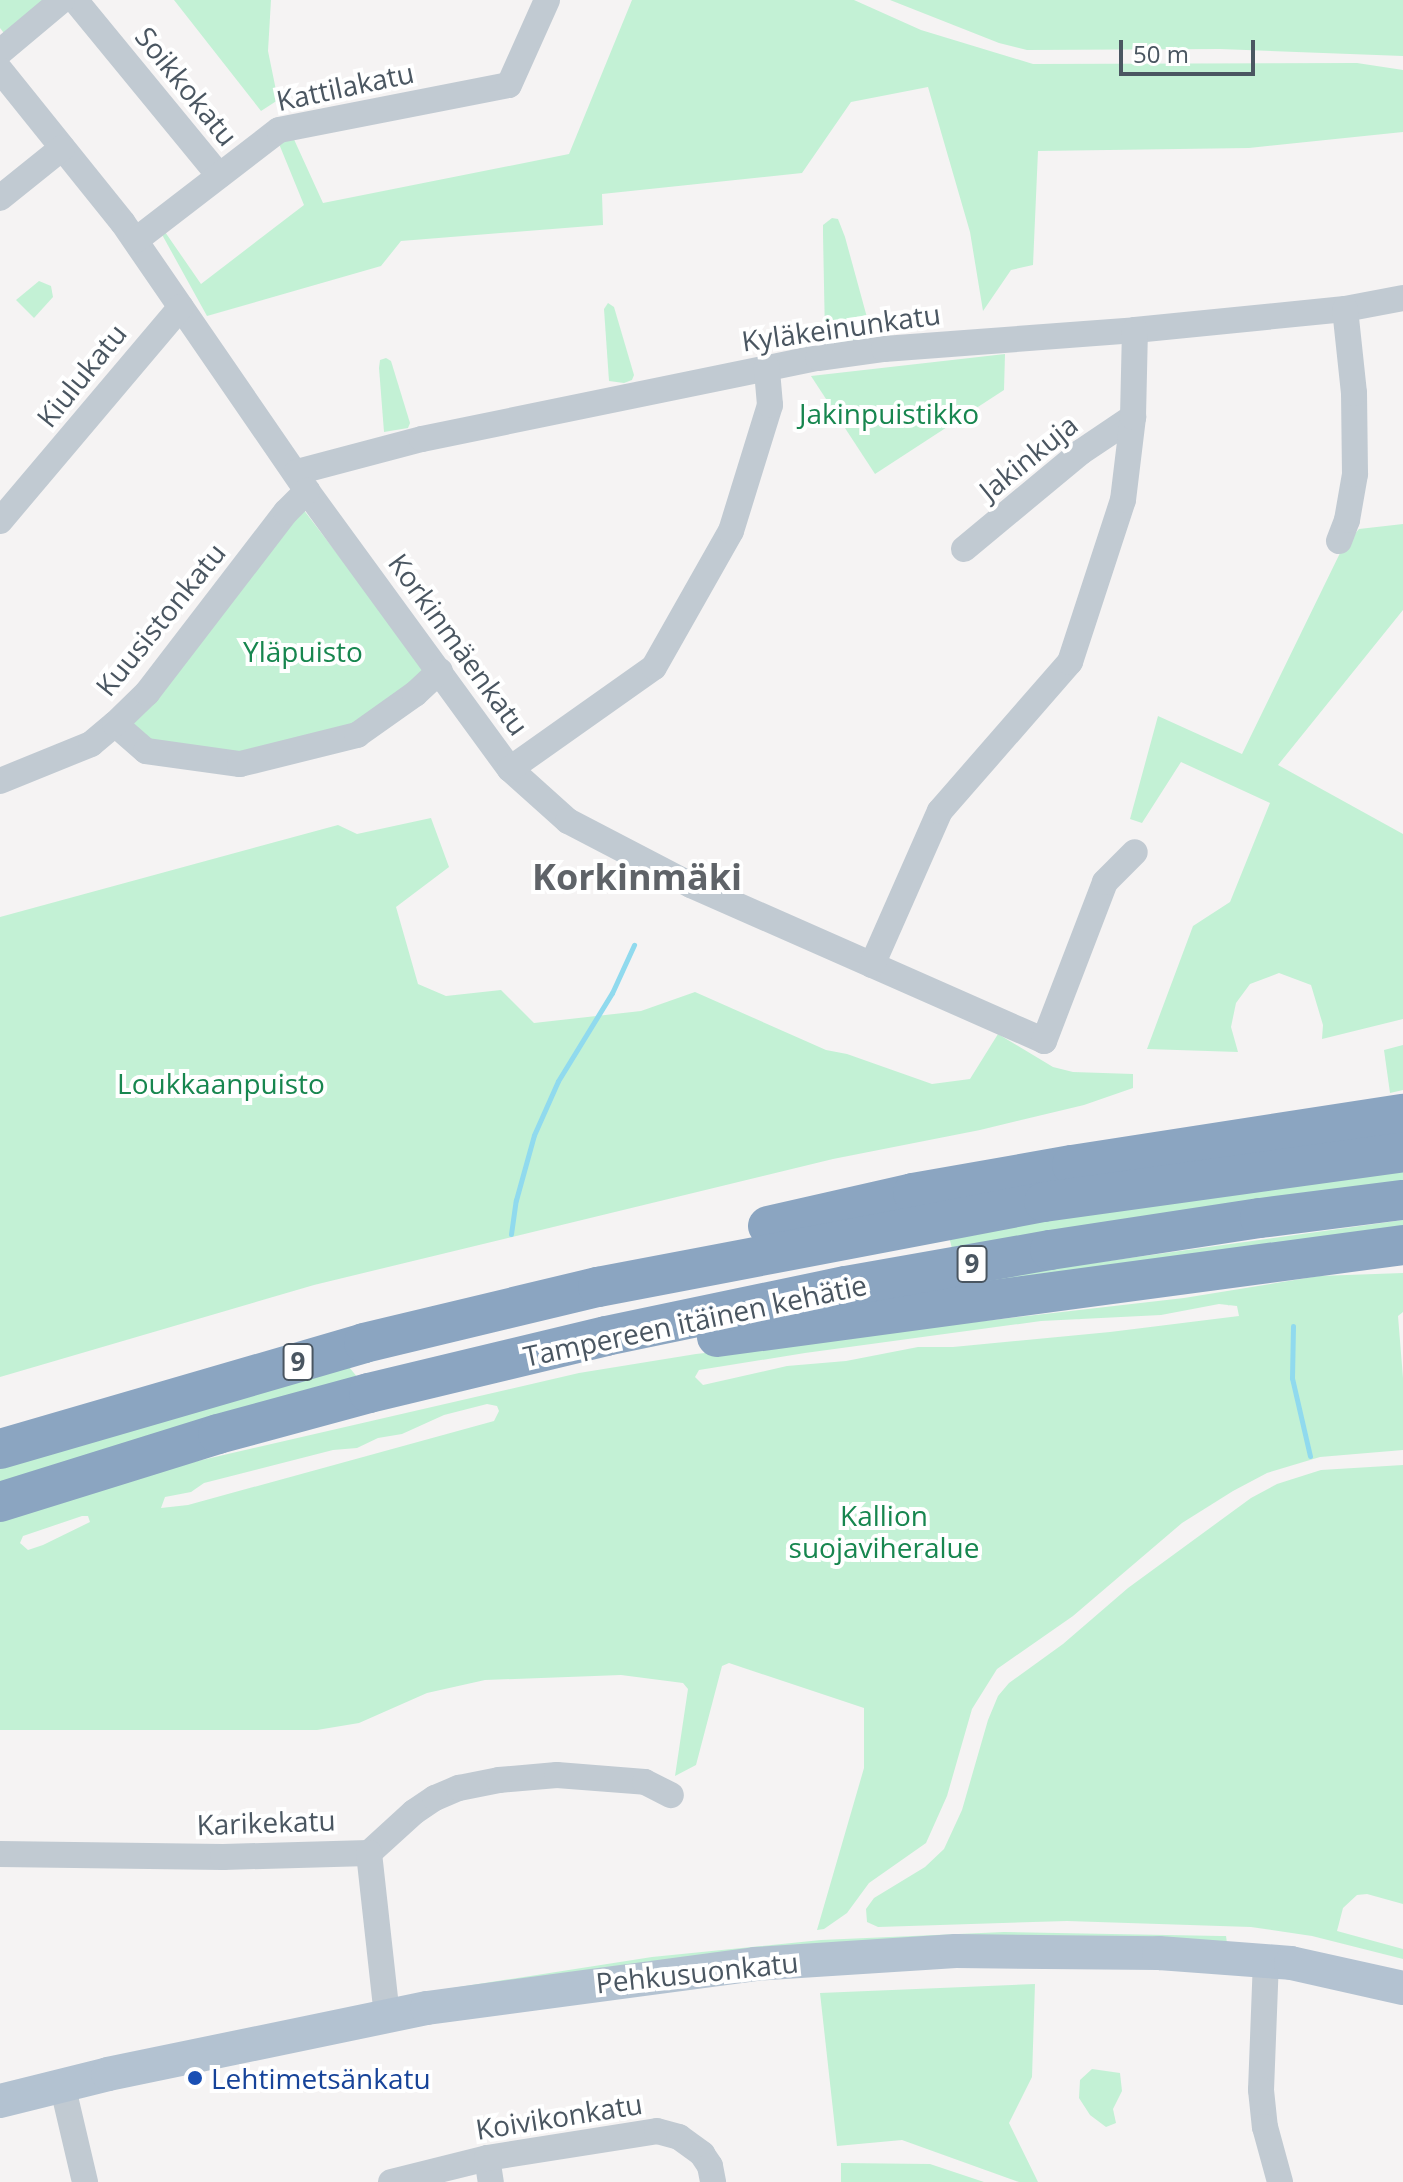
<!DOCTYPE html>
<html>
<head>
<meta charset="utf-8">
<style>
  body { margin:0 }
  #map { position:relative; width:1403px; height:2182px; overflow:hidden; background:#f5f3f3; font-family:"Open Sans",sans-serif }
  div>[style] { position:absolute }
  .green>* { inset:0; background:#c3f1d5 }
  .stream>* { height:5px; margin:-2.5px; padding:0 2.5px; transform-origin:2.5px; border-radius:2.5px; background:#90daee }
  .minor>* { height:26px; margin:-13px; padding:0 13px; transform-origin:13px; border-radius:13px; background:#c1cad2 }
  .major>* { height:34px; margin:-17px; padding:0 17px; transform-origin:17px; border-radius:17px; background:#b3c2d1 }
  .highway>* { height:40px; margin:-20px; padding:0 20px; transform-origin:20px; border-radius:20px; background:#8ba5c1 }
  .dots>* { width:22px; height:22px; translate:-50% -50%; box-sizing:border-box; border:4px solid #fff; border-radius:50% }
  span { translate:-50% -50%; white-space:nowrap; text-align:center; line-height:1.15; -webkit-text-stroke:8px #fff; paint-order:stroke }
  .shield-label span { padding:2px 6px; background:#fff; border:2px solid; border-radius:6px; -webkit-text-stroke-width:0 }
  .shield-label { font-size:26px; color:#4a5661; font-weight:700 }
  .street-label { font-size:28px; color:#4a5661 }
  .park-label { font-size:28px; color:#17864f }
  .transit-label { font-size:28px; color:#164399 }
  .left { translate:0 -50%; text-align:left }
  .district-label { font-size:36px; color:#5f6368; font-weight:700 }
  .scale { position:absolute; left:1119px; top:40px; width:136px; height:36px; box-sizing:border-box; border:4px solid #4a5661; border-top:0; padding-left:10px; font-size:24px; line-height:28px; white-space:nowrap; color:#4a5661; -webkit-text-stroke:6px #fff; paint-order:stroke }
</style>
</head>
<body>
<div id="map">
  <div class="green">
    <i style="clip-path:polygon(0 0,52px 0,7px 37px,0 28px)"></i>
    <i style="clip-path:polygon(174px 0,271px 0,268px 51px,278px 100px,261px 111px)"></i>
    <i style="clip-path:polygon(632px 0,854px 0,921px 30px,1033px 64px,1357px 63px,1403px 70px,1403px 132px,1249px 148px,1038px 151px,1033px 265px,1011px 270px,983px 311px,970px 232px,928px 87px,851px 102px,802px 173px,602px 194px,603px 225px,401px 241px,381px 266px,207px 316px,160px 231px,163px 229px,201px 284px,304px 205px,277px 139px,292px 135px,323px 203px,569px 154px)"></i>
    <i style="clip-path:polygon(890px 0,1403px 0,1403px 56px,1220px 49px,1027px 50px,999px 43px)"></i>
    <i style="clip-path:polygon(832px 218px,838px 219px,845px 237px,871px 332px,870px 339px,834px 346px,827px 343px,825px 336px,823px 234px,823px 225px)"></i>
    <i style="clip-path:polygon(39px 281px,51px 286px,53px 297px,34px 318px,16px 300px)"></i>
    <i style="clip-path:polygon(608px 303px,614px 307px,634px 375px,632px 380px,624px 383px,609px 381px,604px 309px)"></i>
    <i style="clip-path:polygon(1005px 354px,1004px 390px,875px 474px,811px 376px)"></i>
    <i style="clip-path:polygon(386px 358px,391px 361px,410px 423px,408px 428px,384px 432px,379px 368px,380px 360px)"></i>
    <i style="clip-path:polygon(303px 509px,418px 659px,422px 670px,416px 682px,352px 730px,237px 757px,140px 740px,126px 728px)"></i>
    <i style="clip-path:polygon(1403px 524px,1403px 610px,1278px 765px,1403px 834px,1403px 1019px,1322px 1039px,1323px 1025px,1311px 985px,1279px 973px,1250px 984px,1236px 1003px,1231px 1027px,1238px 1052px,1147px 1049px,1193px 926px,1230px 902px,1270px 803px,1181px 762px,1142px 823px,1130px 819px,1158px 716px,1242px 754px,1342px 549px,1359px 529px)"></i>
    <i style="clip-path:polygon(431px 818px,449px 867px,396px 907px,418px 984px,446px 996px,501px 990px,534px 1023px,641px 1011px,695px 992px,826px 1050px,847px 1054px,932px 1084px,970px 1079px,998px 1034px,1053px 1067px,1073px 1072px,1133px 1074px,1133px 1088px,1084px 1105px,980px 1130px,833px 1159px,314px 1285px,0 1377px,0 917px,338px 825px,357px 834px)"></i>
    <i style="clip-path:polygon(1403px 1045px,1403px 1090px,1390px 1093px,1384px 1050px)"></i>
    <i style="clip-path:polygon(1403px 1165px,1403px 1185px,953px 1253px,948px 1232px)"></i>
    <i style="clip-path:polygon(1403px 1220px,1403px 1234px,777px 1318px,1064px 1267px)"></i>
    <i style="clip-path:polygon(evenodd,1403px 1273px,1403px 1312px,1398px 1316px,1403px 1378px,1403px 1450px,1320px 1457px,1267px 1473px,1233px 1491px,1182px 1523px,1073px 1616px,997px 1669px,972px 1709px,947px 1796px,926px 1843px,869px 1883px,847px 1913px,824px 1929px,817px 1930px,864px 1768px,864px 1708px,729px 1663px,722px 1666px,696px 1765px,675px 1776px,688px 1689px,683px 1683px,621px 1675px,485px 1680px,427px 1693px,359px 1723px,317px 1730px,0 1730px,0 1520px,163px 1469px,579px 1373px,696px 1354px,1184px 1298px,1319px 1276px,1403px 1273px,1219px 1304px,1237px 1306px,1239px 1316px,1110px 1332px,953px 1347px,918px 1347px,846px 1361px,787px 1366px,703px 1385px,695px 1377px,699px 1370px,805px 1353px,1041px 1321px,1161px 1315px,1219px 1304px,1403px 1273px,487px 1404px,497px 1406px,499px 1411px,494px 1421px,188px 1505px,161px 1508px,165px 1497px,191px 1492px,204px 1483px,333px 1450px,357px 1448px,378px 1438px,402px 1434px,444px 1415px,487px 1404px,1403px 1273px,82px 1516px,88px 1516px,90px 1522px,43px 1545px,28px 1550px,20px 1543px,23px 1536px,82px 1516px)"></i>
    <i style="clip-path:polygon(349px 1367px,358px 1378px,0 1485px,0 1463px)"></i>
    <i style="clip-path:polygon(1403px 1465px,1403px 1904px,1367px 1894px,1357px 1895px,1343px 1908px,1337px 1931px,1403px 1949px,1403px 1959px,1312px 1936px,1251px 1927px,1067px 1921px,878px 1927px,867px 1922px,866px 1909px,874px 1898px,925px 1867px,944px 1849px,962px 1810px,988px 1720px,998px 1696px,1009px 1683px,1063px 1644px,1128px 1588px,1251px 1498px,1277px 1484px,1321px 1470px)"></i>
    <i style="clip-path:polygon(1004px 1932px,1221px 1936px,1226px 1936px,1227px 1943px,440px 1990px,652px 1957px,821px 1940px)"></i>
    <i style="clip-path:polygon(1035px 1984px,1032px 2077px,1009px 2123px,1038px 2182px,1019px 2182px,902px 2140px,837px 2146px,820px 1993px)"></i>
    <i style="clip-path:polygon(1092px 2069px,1120px 2073px,1122px 2091px,1113px 2109px,1116px 2123px,1106px 2127px,1090px 2115px,1079px 2098px,1080px 2080px)"></i>
    <i style="clip-path:polygon(841px 2163px,930px 2164px,984px 2182px,841px 2182px)"></i>
  </div>
  <div class="stream">
    <i style="left:511px;top:1234px;width:34px;rotate:-82deg"></i>
    <i style="left:516px;top:1200px;width:67px;rotate:-74.5deg"></i>
    <i style="left:534px;top:1135px;width:59px;rotate:-66deg"></i>
    <i style="left:558px;top:1081px;width:103px;rotate:-58.5deg"></i>
    <i style="left:612px;top:993px;width:53px;rotate:-65.4deg"></i>
    <i style="left:1293px;top:1326px;width:52px;rotate:91.1deg"></i>
    <i style="left:1292px;top:1378px;width:80px;rotate:77deg"></i>
  </div>
  <div class="minor">
    <i style="left:75px;top:0;width:227px;rotate:50.6deg"></i>
    <i style="left:0;top:52px;width:81px;rotate:-40deg"></i>
    <i style="left:0;top:70px;width:196px;rotate:51.2deg"></i>
    <i style="left:123px;top:223px;width:325px;rotate:55.5deg"></i>
    <i style="left:307px;top:491px;width:344px;rotate:53.9deg"></i>
    <i style="left:510px;top:769px;width:78px;rotate:41.9deg"></i>
    <i style="left:568px;top:821px;width:139px;rotate:27.5deg"></i>
    <i style="left:691px;top:885px;width:386px;rotate:23.8deg"></i>
    <i style="left:1044px;top:1041px;width:170px;rotate:-69deg"></i>
    <i style="left:1105px;top:882px;width:42px;rotate:-45deg"></i>
    <i style="left:0;top:198px;width:80px;rotate:-38.9deg"></i>
    <i style="left:136px;top:240px;width:180px;rotate:-37.6deg"></i>
    <i style="left:279px;top:130px;width:234px;rotate:-11.1deg"></i>
    <i style="left:509px;top:85px;width:93px;rotate:-65.9deg"></i>
    <i style="left:297px;top:472px;width:129px;rotate:-14.8deg"></i>
    <i style="left:422px;top:439px;width:404px;rotate:-11.6deg"></i>
    <i style="left:818px;top:358px;width:67px;rotate:-7.8deg"></i>
    <i style="left:884px;top:349px;width:252px;rotate:-4.3deg"></i>
    <i style="left:1135px;top:330px;width:211px;rotate:-5.7deg"></i>
    <i style="left:1345px;top:309px;width:59px;rotate:-10.7deg"></i>
    <i style="left:0;top:521px;width:280px;rotate:-49.8deg"></i>
    <i style="left:1339px;top:541px;width:22px;rotate:-69deg"></i>
    <i style="left:1347px;top:520px;width:47px;rotate:-80.1deg"></i>
    <i style="left:1355px;top:474px;width:81px;rotate:-90.7deg"></i>
    <i style="left:1354px;top:393px;width:84px;rotate:-96.1deg"></i>
    <i style="left:964px;top:549px;width:152px;rotate:-39.7deg"></i>
    <i style="left:1081px;top:452px;width:63px;rotate:-33.9deg"></i>
    <i style="left:115px;top:724px;width:41px;rotate:41.1deg"></i>
    <i style="left:146px;top:751px;width:95px;rotate:7.9deg"></i>
    <i style="left:240px;top:764px;width:121px;rotate:-13.9deg"></i>
    <i style="left:357px;top:735px;width:71px;rotate:-35.3deg"></i>
    <i style="left:415px;top:694px;width:34px;rotate:-43deg"></i>
    <i style="left:510px;top:769px;width:176px;rotate:-35.3deg"></i>
    <i style="left:654px;top:667px;width:156px;rotate:-60.5deg"></i>
    <i style="left:731px;top:531px;width:132px;rotate:-72.8deg"></i>
    <i style="left:770px;top:405px;width:38px;rotate:-95deg"></i>
    <i style="left:0;top:781px;width:98px;rotate:-22.1deg"></i>
    <i style="left:91px;top:744px;width:31px;rotate:-40deg"></i>
    <i style="left:115px;top:724px;width:45px;rotate:-44.1deg"></i>
    <i style="left:147px;top:693px;width:228px;rotate:-52.5deg"></i>
    <i style="left:286px;top:512px;width:30px;rotate:-45deg"></i>
    <i style="left:872px;top:965px;width:168px;rotate:-66.2deg"></i>
    <i style="left:940px;top:811px;width:198px;rotate:-48.9deg"></i>
    <i style="left:1070px;top:662px;width:170px;rotate:-71.9deg"></i>
    <i style="left:1123px;top:500px;width:84px;rotate:-83.1deg"></i>
    <i style="left:1133px;top:417px;width:87px;rotate:-88.7deg"></i>
    <i style="left:369px;top:1853px;width:61px;rotate:-42.3deg"></i>
    <i style="left:414px;top:1812px;width:25px;rotate:-34deg"></i>
    <i style="left:435px;top:1798px;width:26px;rotate:-23deg"></i>
    <i style="left:459px;top:1788px;width:41px;rotate:-11.3deg"></i>
    <i style="left:499px;top:1780px;width:58px;rotate:-4.9deg"></i>
    <i style="left:557px;top:1775px;width:88px;rotate:4.5deg"></i>
    <i style="left:645px;top:1782px;width:29px;rotate:27deg"></i>
    <i style="left:0;top:1854px;width:223px;rotate:0.8deg"></i>
    <i style="left:223px;top:1857px;width:146px;rotate:-1.6deg"></i>
    <i style="left:369px;top:1853px;width:164px;rotate:83.7deg"></i>
    <i style="left:1266px;top:1960px;width:130px;rotate:92.2deg"></i>
    <i style="left:1261px;top:2090px;width:37px;rotate:84deg"></i>
    <i style="left:1265px;top:2127px;width:57px;rotate:74.7deg"></i>
    <i style="left:62px;top:2084px;width:101px;rotate:76.8deg"></i>
    <i style="left:487px;top:2158px;width:24px;rotate:81deg"></i>
    <i style="left:391px;top:2182px;width:99px;rotate:-14deg"></i>
    <i style="left:487px;top:2158px;width:172px;rotate:-9deg"></i>
    <i style="left:657px;top:2131px;width:23px;rotate:15deg"></i>
    <i style="left:679px;top:2137px;width:29px;rotate:36deg"></i>
    <i style="left:702px;top:2154px;width:14px;rotate:56deg"></i>
    <i style="left:710px;top:2166px;width:16px;rotate:79deg"></i>
  </div>
  <div class="major">
    <i style="left:0;top:2101px;width:111px;rotate:-14deg"></i>
    <i style="left:108px;top:2074px;width:326px;rotate:-11.7deg"></i>
    <i style="left:427px;top:2008px;width:331px;rotate:-7.6deg"></i>
    <i style="left:755px;top:1964px;width:201px;rotate:-3.7deg"></i>
    <i style="left:956px;top:1951px;width:203px;rotate:0.6deg"></i>
    <i style="left:1159px;top:1953px;width:132px;rotate:4.3deg"></i>
    <i style="left:1291px;top:1963px;width:115px;rotate:12.6deg"></i>
  </div>
  <div class="highway">
    <i style="left:768px;top:1226px;width:149px;rotate:-12.8deg"></i>
    <i style="left:913px;top:1193px;width:161px;rotate:-10deg"></i>
    <i style="left:1072px;top:1165px;width:335px;rotate:-8.8deg"></i>
    <i style="left:717px;top:1337px;width:692px;rotate:-7.64deg"></i>
    <i style="left:0;top:1449px;width:379px;rotate:-16.2deg"></i>
    <i style="left:364px;top:1343px;width:241px;rotate:-13.5deg"></i>
    <i style="left:598px;top:1287px;width:454px;rotate:-10.8deg"></i>
    <i style="left:1044px;top:1202px;width:362px;rotate:-7.9deg"></i>
    <i style="left:0;top:1502px;width:228px;rotate:-17.3deg"></i>
    <i style="left:218px;top:1434px;width:156px;rotate:-15.2deg"></i>
    <i style="left:369px;top:1393px;width:244px;rotate:-13.5deg"></i>
    <i style="left:606px;top:1336px;width:245px;rotate:-11.8deg"></i>
    <i style="left:846px;top:1286px;width:207px;rotate:-10deg"></i>
    <i style="left:1050px;top:1250px;width:212px;rotate:-8.7deg"></i>
    <i style="left:1260px;top:1218px;width:144px;rotate:-7.2deg"></i>
  </div>
  <div class="dots">
    <i style="left:195px;top:2078px;background:#1a4fb4"></i>
  </div>
  <div class="shield-label">
    <span style="left:972px;top:1264px">9</span>
    <span style="left:298px;top:1362px">9</span>
  </div>
  <div class="street-label">
    <span style="left:187px;top:86px;rotate:51deg">Soikkokatu</span>
    <span style="left:345px;top:86px;rotate:-12deg">Kattilakatu</span>
    <span style="left:841px;top:327px;rotate:-8deg">Kyläkeinunkatu</span>
    <span style="left:81px;top:375px;rotate:-51deg">Kiulukatu</span>
    <span style="left:1028px;top:457px;rotate:-39deg">Jakinkuja</span>
    <span style="left:160px;top:619px;rotate:-51deg">Kuusistonkatu</span>
    <span style="left:459px;top:644px;rotate:54deg">Korkinmäenkatu</span>
    <span style="left:695px;top:1320px;rotate:-12deg">Tampereen itäinen kehätie</span>
    <span style="left:266px;top:1822px;rotate:-2deg">Karikekatu</span>
    <span style="left:697px;top:1972px;rotate:-6deg">Pehkusuonkatu</span>
    <span style="left:559px;top:2116px;rotate:-9deg">Koivikonkatu</span>
  </div>
  <div class="park-label">
    <span style="left:889px;top:413px">Jakinpuistikko</span>
    <span style="left:303px;top:651px">Yläpuisto</span>
    <span style="left:221px;top:1083px">Loukkaanpuisto</span>
    <span style="left:884px;top:1531px">Kallion<br>suojaviheralue</span>
  </div>
  <div class="transit-label">
    <span class="left" style="left:211px;top:2078px">Lehtimetsänkatu</span>
  </div>
  <div class="district-label">
    <span style="left:637px;top:877px">Korkinmäki</span>
  </div>
  <div class="scale">50 m</div>
</div>
</body>
</html>
